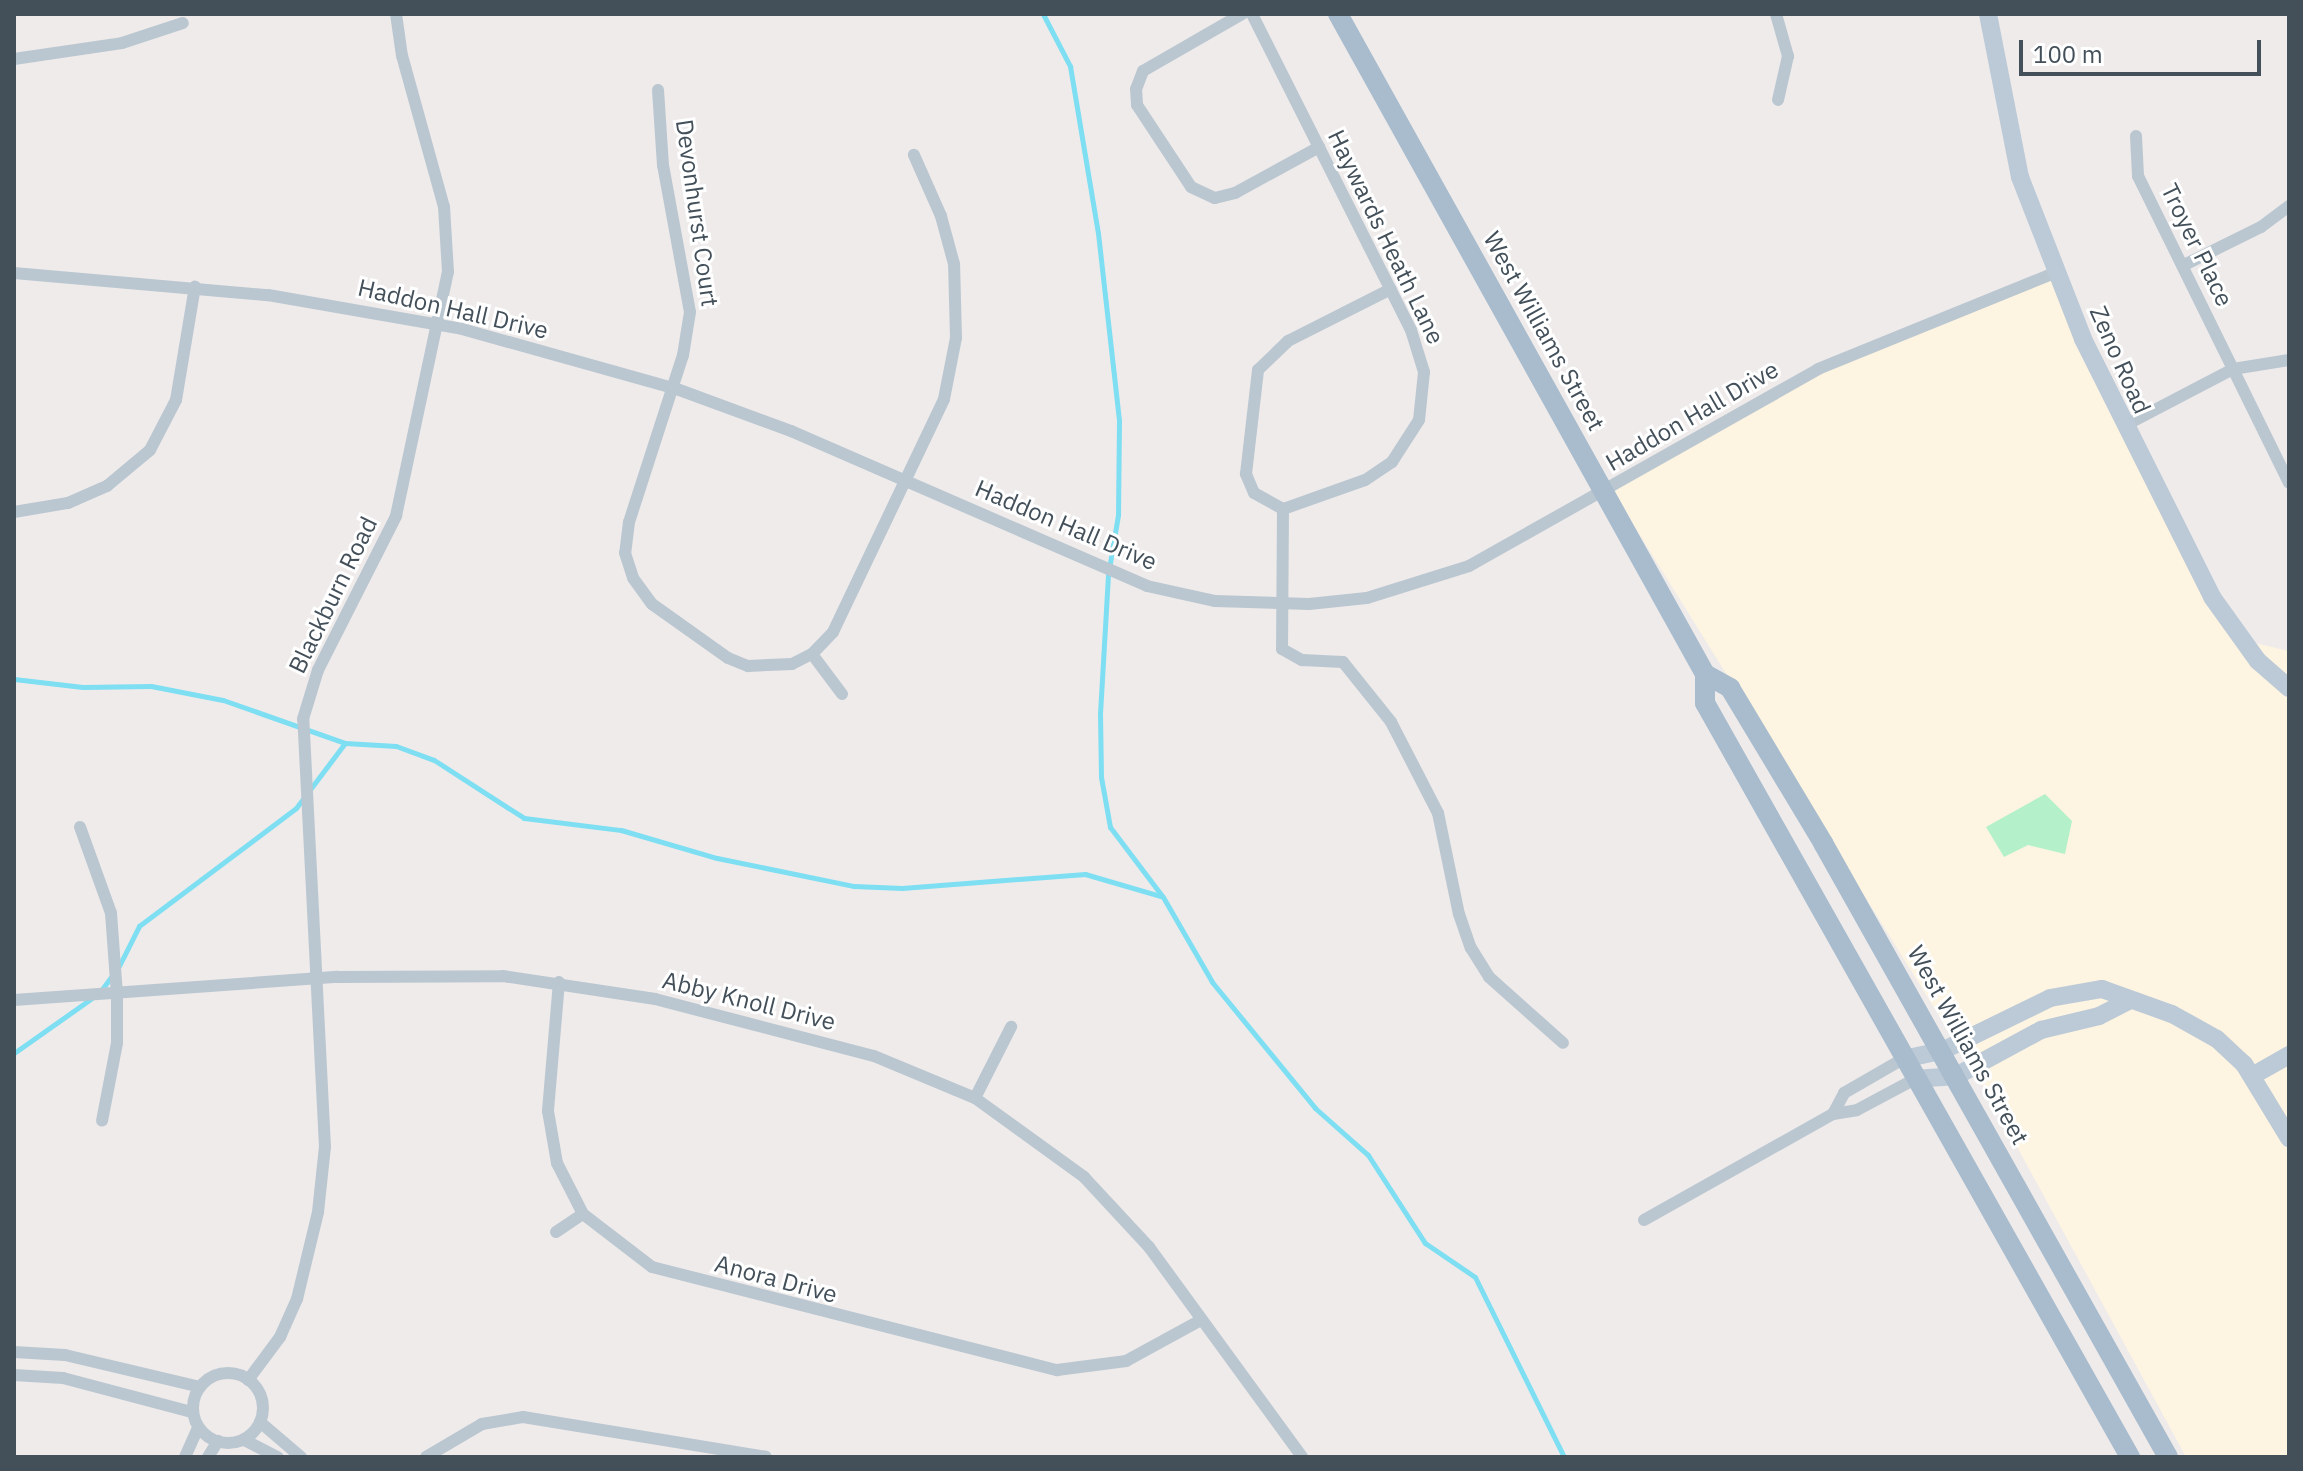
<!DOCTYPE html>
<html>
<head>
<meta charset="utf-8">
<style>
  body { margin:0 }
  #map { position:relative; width:2303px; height:1471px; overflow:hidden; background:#efebeb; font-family:"IBM Plex Sans",sans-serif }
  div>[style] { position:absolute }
  .commercial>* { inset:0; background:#fdf4e1 }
  .green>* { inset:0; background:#b4f1ca }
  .stream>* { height:5px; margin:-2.5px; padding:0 2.5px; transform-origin:2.5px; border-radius:2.5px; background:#7edef2 }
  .street>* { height:12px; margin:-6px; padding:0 6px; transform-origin:6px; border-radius:6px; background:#bbc7d0 }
  .street>.ring { margin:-6px; padding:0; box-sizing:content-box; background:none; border:12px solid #bbc7d0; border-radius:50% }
  .secondary>* { height:18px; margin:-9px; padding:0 9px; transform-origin:9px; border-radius:9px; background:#bccad7 }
  .primary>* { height:20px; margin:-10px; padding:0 10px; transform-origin:10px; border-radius:10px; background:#a8bccd }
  span { translate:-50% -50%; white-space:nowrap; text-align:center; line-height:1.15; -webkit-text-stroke:6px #fff; paint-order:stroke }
  .street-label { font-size:24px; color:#43505a }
  .frame { position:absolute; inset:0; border:16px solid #43505a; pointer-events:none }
  .scale { position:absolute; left:2019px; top:40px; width:242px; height:36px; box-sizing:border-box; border:4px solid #43505a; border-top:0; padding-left:10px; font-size:24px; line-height:28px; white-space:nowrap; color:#43505a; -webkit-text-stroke:6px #fff; paint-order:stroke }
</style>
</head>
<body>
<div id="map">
  <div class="commercial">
    <i style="clip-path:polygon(2057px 272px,2241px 640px,2289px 651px,2289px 1457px,2186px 1457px,1991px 1099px,1613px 492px,1818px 369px)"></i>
  </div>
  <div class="green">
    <i style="clip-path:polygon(2045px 794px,2072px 821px,2065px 854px,2028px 845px,2004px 857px,1986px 827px)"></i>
  </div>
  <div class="stream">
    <i style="left:1043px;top:14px;width:59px;rotate:62.6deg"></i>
    <i style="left:1070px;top:66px;width:169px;rotate:80.5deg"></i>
    <i style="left:1098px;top:233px;width:189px;rotate:83.6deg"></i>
    <i style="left:1119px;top:421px;width:94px;rotate:90.6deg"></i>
    <i style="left:1118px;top:515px;width:61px;rotate:99.5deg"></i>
    <i style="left:1108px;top:575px;width:138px;rotate:93.3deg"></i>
    <i style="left:1100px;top:713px;width:64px;rotate:89.1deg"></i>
    <i style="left:1101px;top:777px;width:51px;rotate:79.8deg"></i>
    <i style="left:1110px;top:827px;width:88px;rotate:52.9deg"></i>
    <i style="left:1163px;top:897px;width:98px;rotate:60deg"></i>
    <i style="left:1212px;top:982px;width:163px;rotate:50.7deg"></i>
    <i style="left:1315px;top:1108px;width:71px;rotate:41.6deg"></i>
    <i style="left:1368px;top:1155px;width:105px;rotate:57.1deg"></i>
    <i style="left:1425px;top:1243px;width:60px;rotate:34.2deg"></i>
    <i style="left:1475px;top:1277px;width:201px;rotate:63.7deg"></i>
    <i style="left:14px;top:679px;width:69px;rotate:6.6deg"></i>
    <i style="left:83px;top:687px;width:68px;rotate:-0.8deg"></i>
    <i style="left:151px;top:686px;width:73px;rotate:11deg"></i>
    <i style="left:223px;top:700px;width:129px;rotate:19.4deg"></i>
    <i style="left:345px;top:743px;width:51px;rotate:3.4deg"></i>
    <i style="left:396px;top:746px;width:40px;rotate:20.2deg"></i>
    <i style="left:434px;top:760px;width:107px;rotate:32.8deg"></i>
    <i style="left:524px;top:818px;width:98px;rotate:7.1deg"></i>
    <i style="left:621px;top:830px;width:100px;rotate:16.3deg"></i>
    <i style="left:717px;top:858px;width:140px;rotate:11.6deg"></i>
    <i style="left:854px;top:886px;width:48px;rotate:2.4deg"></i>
    <i style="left:902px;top:888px;width:184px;rotate:-4.4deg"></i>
    <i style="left:1085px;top:874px;width:78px;rotate:16.3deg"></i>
    <i style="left:119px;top:966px;width:45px;rotate:-63.4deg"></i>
    <i style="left:139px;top:926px;width:196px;rotate:-36.9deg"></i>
    <i style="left:296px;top:808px;width:81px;rotate:-53deg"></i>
    <i style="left:100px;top:992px;width:22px;rotate:-54deg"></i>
    <i style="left:14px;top:1053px;width:95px;rotate:-35.2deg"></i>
  </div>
  <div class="street">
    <i style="left:1242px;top:14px;width:114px;rotate:150.1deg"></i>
    <i style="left:1143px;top:71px;width:19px;rotate:111deg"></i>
    <i style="left:1136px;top:89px;width:16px;rotate:86deg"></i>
    <i style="left:1137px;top:105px;width:98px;rotate:56.6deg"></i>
    <i style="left:1191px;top:187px;width:26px;rotate:25deg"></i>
    <i style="left:1215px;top:198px;width:21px;rotate:-14deg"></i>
    <i style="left:1235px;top:193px;width:96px;rotate:-28.7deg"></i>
    <i style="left:1252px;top:14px;width:354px;rotate:63.3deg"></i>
    <i style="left:1411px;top:330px;width:44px;rotate:72.8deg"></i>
    <i style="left:1424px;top:372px;width:48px;rotate:95.9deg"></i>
    <i style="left:1419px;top:420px;width:50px;rotate:122.7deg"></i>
    <i style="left:1392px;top:462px;width:32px;rotate:146deg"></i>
    <i style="left:1365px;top:480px;width:87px;rotate:160.5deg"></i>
    <i style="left:1283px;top:509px;width:140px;rotate:90.4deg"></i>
    <i style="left:1282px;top:649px;width:23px;rotate:29deg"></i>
    <i style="left:1302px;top:660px;width:41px;rotate:2.8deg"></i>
    <i style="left:1343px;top:662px;width:77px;rotate:51.3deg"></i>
    <i style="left:1391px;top:722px;width:102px;rotate:62.7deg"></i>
    <i style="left:1438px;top:813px;width:103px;rotate:78.3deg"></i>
    <i style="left:1459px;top:914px;width:36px;rotate:71deg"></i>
    <i style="left:1471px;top:948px;width:34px;rotate:58deg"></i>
    <i style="left:1489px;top:977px;width:99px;rotate:41.7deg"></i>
    <i style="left:1776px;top:14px;width:44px;rotate:74.1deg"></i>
    <i style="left:1788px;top:56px;width:45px;rotate:102.8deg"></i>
    <i style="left:14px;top:59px;width:109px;rotate:-8.4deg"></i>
    <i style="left:122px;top:43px;width:64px;rotate:-18.2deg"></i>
    <i style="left:658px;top:90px;width:75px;rotate:86.2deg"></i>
    <i style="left:663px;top:165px;width:149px;rotate:79.6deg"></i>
    <i style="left:690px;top:312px;width:44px;rotate:99.2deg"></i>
    <i style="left:683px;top:355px;width:176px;rotate:107.9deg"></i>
    <i style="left:629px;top:522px;width:31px;rotate:97deg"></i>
    <i style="left:625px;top:553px;width:26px;rotate:72deg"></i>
    <i style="left:633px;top:578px;width:32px;rotate:54deg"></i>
    <i style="left:652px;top:604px;width:93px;rotate:35.4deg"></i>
    <i style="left:728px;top:658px;width:22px;rotate:22deg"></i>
    <i style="left:748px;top:666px;width:44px;rotate:-2.6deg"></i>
    <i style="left:792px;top:664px;width:22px;rotate:-27deg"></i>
    <i style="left:812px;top:654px;width:30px;rotate:-46deg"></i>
    <i style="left:833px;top:632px;width:258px;rotate:-64.5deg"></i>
    <i style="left:944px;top:399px;width:62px;rotate:-78.9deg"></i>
    <i style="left:956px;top:338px;width:74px;rotate:-91.5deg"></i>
    <i style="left:954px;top:264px;width:50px;rotate:-105.2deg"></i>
    <i style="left:941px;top:216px;width:67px;rotate:-113.9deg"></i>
    <i style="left:2136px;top:136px;width:40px;rotate:87.1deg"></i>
    <i style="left:2138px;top:176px;width:342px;rotate:63.8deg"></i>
    <i style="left:2184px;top:265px;width:86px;rotate:-26.3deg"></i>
    <i style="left:2261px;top:227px;width:35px;rotate:-37deg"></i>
    <i style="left:14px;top:273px;width:255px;rotate:5deg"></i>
    <i style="left:268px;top:295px;width:197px;rotate:9.9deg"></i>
    <i style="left:462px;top:329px;width:220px;rotate:15.6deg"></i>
    <i style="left:674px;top:388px;width:125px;rotate:20.2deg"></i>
    <i style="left:791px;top:431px;width:388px;rotate:23.5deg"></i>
    <i style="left:1147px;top:586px;width:70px;rotate:12.4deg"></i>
    <i style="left:1215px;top:601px;width:94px;rotate:1.8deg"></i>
    <i style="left:1309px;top:604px;width:58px;rotate:-5.9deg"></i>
    <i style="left:1367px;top:598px;width:107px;rotate:-17.4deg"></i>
    <i style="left:1469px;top:566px;width:401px;rotate:-29.4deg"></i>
    <i style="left:1818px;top:369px;width:258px;rotate:-22.1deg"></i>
    <i style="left:2124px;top:426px;width:123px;rotate:-27.6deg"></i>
    <i style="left:2233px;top:369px;width:57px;rotate:-9.1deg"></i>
    <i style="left:1283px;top:509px;width:33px;rotate:-151deg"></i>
    <i style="left:1254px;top:493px;width:21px;rotate:-113deg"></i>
    <i style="left:1246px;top:474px;width:105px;rotate:-83.4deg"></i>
    <i style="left:1258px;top:370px;width:42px;rotate:-44deg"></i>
    <i style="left:1288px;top:341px;width:115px;rotate:-26.8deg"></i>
    <i style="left:14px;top:512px;width:55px;rotate:-9.5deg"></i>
    <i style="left:68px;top:503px;width:43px;rotate:-23.6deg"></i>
    <i style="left:107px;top:486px;width:56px;rotate:-39.9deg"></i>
    <i style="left:150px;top:450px;width:56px;rotate:-62.5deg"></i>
    <i style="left:176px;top:400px;width:115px;rotate:-80.5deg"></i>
    <i style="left:812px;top:654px;width:50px;rotate:53.1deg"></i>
    <i style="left:80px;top:827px;width:91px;rotate:70.2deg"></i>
    <i style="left:111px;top:913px;width:82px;rotate:85.8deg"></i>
    <i style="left:117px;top:995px;width:48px;rotate:90deg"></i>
    <i style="left:117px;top:1043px;width:79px;rotate:100.9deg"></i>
    <i style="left:559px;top:982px;width:129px;rotate:94.9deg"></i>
    <i style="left:548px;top:1111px;width:53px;rotate:80.2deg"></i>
    <i style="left:557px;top:1163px;width:57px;rotate:63deg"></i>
    <i style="left:583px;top:1214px;width:87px;rotate:37.5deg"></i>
    <i style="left:652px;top:1267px;width:418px;rotate:14.3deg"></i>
    <i style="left:1057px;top:1370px;width:70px;rotate:-7.4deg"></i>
    <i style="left:1126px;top:1361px;width:85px;rotate:-28.7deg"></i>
    <i style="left:14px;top:1000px;width:324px;rotate:-4.1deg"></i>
    <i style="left:337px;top:977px;width:166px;rotate:-0.3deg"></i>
    <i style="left:503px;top:976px;width:154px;rotate:8.6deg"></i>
    <i style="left:655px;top:999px;width:226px;rotate:14.6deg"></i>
    <i style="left:874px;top:1056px;width:109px;rotate:22.6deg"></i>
    <i style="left:975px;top:1098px;width:135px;rotate:35.9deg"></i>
    <i style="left:1084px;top:1177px;width:96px;rotate:47.1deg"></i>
    <i style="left:1149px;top:1247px;width:260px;rotate:53.9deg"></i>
    <i style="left:975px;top:1098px;width:80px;rotate:-63.1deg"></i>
    <i style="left:1833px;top:1114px;width:24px;rotate:-62deg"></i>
    <i style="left:1844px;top:1093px;width:68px;rotate:-30deg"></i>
    <i style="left:1644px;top:1220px;width:217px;rotate:-29.3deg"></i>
    <i style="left:1833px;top:1114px;width:24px;rotate:-9deg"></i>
    <i style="left:1857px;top:1110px;width:66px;rotate:-28.1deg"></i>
    <i style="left:556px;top:1232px;width:32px;rotate:-34deg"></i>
    <i style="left:14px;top:1352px;width:51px;rotate:3.4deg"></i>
    <i style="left:65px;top:1355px;width:139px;rotate:13.3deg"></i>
    <i class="ring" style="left:193px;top:1373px;width:58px;height:58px"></i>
    <i style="left:14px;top:1375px;width:49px;rotate:3.5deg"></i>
    <i style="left:63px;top:1378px;width:133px;rotate:14.8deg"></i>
    <i style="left:248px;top:1380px;width:54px;rotate:-53.3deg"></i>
    <i style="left:280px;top:1337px;width:42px;rotate:-65.9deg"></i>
    <i style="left:297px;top:1299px;width:89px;rotate:-76.4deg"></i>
    <i style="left:318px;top:1212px;width:65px;rotate:-83.9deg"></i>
    <i style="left:325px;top:1147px;width:429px;rotate:-92.9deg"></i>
    <i style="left:303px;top:719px;width:51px;rotate:-73deg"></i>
    <i style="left:318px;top:670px;width:173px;rotate:-63.1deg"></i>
    <i style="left:396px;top:516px;width:249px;rotate:-78deg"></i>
    <i style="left:448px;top:272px;width:65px;rotate:-93.5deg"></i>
    <i style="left:444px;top:207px;width:157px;rotate:-105.5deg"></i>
    <i style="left:402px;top:56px;width:42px;rotate:-98.1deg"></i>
    <i style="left:260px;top:1422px;width:54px;rotate:40.5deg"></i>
    <i style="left:244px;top:1440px;width:38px;rotate:27deg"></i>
    <i style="left:185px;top:1457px;width:32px;rotate:-66deg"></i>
    <i style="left:208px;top:1457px;width:19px;rotate:-58deg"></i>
    <i style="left:426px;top:1457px;width:65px;rotate:-30.5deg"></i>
    <i style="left:482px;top:1424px;width:42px;rotate:-9.7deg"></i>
    <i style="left:523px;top:1417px;width:246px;rotate:9.3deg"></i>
  </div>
  <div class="secondary">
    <i style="left:1988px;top:14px;width:166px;rotate:78.9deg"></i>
    <i style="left:2020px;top:177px;width:174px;rotate:68.7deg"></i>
    <i style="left:2083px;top:339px;width:288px;rotate:63.4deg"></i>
    <i style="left:2212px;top:597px;width:79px;rotate:54.3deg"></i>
    <i style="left:2258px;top:661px;width:41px;rotate:41.1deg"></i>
    <i style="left:1903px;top:1059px;width:40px;rotate:-12deg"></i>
    <i style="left:1942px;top:1051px;width:120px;rotate:-26.1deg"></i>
    <i style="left:2050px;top:998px;width:53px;rotate:-9.8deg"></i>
    <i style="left:2102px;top:989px;width:74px;rotate:19.7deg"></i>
    <i style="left:2172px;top:1014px;width:51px;rotate:29.1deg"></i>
    <i style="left:2217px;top:1039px;width:37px;rotate:43deg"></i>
    <i style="left:2244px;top:1064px;width:87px;rotate:58.7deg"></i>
    <i style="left:2252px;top:1076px;width:43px;rotate:-29.6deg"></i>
    <i style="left:1915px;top:1079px;width:41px;rotate:-4.2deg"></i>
    <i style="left:1956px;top:1076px;width:97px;rotate:-28.4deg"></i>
    <i style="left:2041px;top:1030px;width:60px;rotate:-13.6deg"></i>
    <i style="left:2099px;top:1016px;width:34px;rotate:-27deg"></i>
  </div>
  <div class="primary">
    <i style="left:1338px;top:14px;width:755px;rotate:60.92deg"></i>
    <i style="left:1705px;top:674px;width:29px;rotate:29deg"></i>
    <i style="left:1730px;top:688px;width:181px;rotate:59deg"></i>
    <i style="left:1823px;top:843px;width:704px;rotate:60.67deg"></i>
    <i style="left:1705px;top:674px;width:29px;rotate:90deg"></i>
    <i style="left:1705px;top:703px;width:866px;rotate:60.59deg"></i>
  </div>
  <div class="street-label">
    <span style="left:697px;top:213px;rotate:82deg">Devonhurst Court</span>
    <span style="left:1386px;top:237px;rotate:64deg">Haywards Heath Lane</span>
    <span style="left:2197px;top:245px;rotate:64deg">Troyer Place</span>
    <span style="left:453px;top:309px;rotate:13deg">Haddon Hall Drive</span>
    <span style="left:1544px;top:331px;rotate:61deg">West Williams Street</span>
    <span style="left:2120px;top:360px;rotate:66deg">Zeno Road</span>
    <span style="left:1692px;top:416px;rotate:-30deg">Haddon Hall Drive</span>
    <span style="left:1066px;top:525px;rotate:23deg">Haddon Hall Drive</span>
    <span style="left:333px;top:595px;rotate:-64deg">Blackburn Road</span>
    <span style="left:749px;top:1001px;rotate:14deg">Abby Knoll Drive</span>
    <span style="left:1968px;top:1045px;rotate:61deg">West Williams Street</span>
    <span style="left:776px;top:1279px;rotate:15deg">Anora Drive</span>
  </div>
  <div class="frame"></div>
  <div class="scale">100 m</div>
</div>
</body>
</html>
